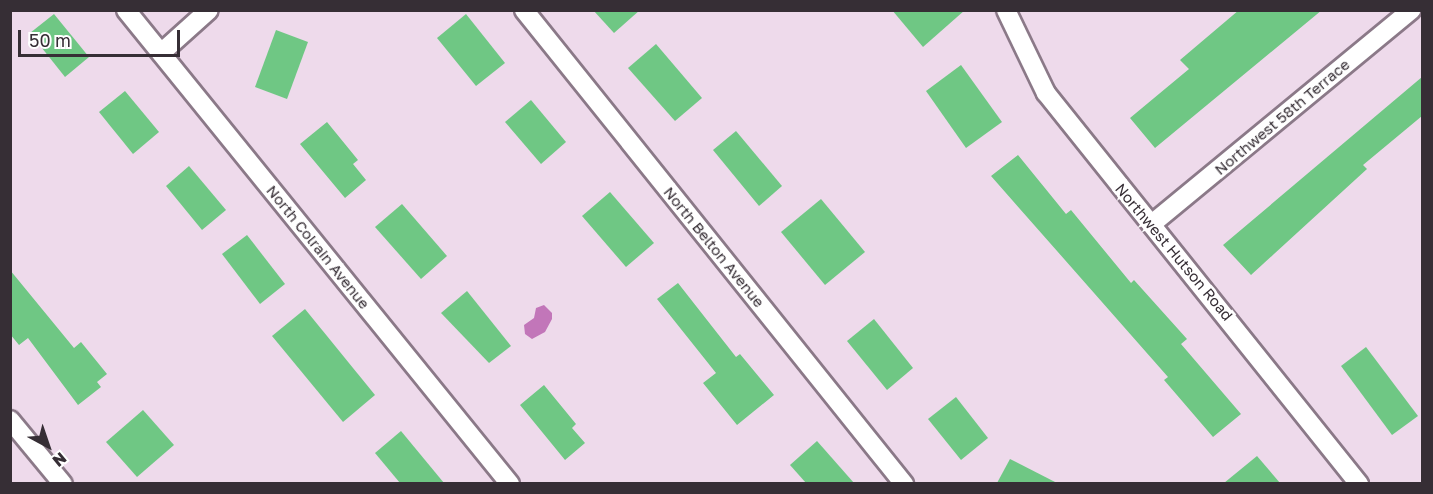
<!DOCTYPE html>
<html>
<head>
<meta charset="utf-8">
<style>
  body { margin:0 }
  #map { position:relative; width:1433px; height:494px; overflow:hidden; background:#eedaeb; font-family:"Golos Text",sans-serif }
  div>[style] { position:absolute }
  .water>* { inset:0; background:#c276b9 }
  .building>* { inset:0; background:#6fc784 }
  .roads { filter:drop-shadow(2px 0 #8b7988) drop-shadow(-2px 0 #8b7988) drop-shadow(0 2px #8b7988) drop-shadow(0 -2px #8b7988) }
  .street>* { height:18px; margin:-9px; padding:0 9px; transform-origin:9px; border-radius:9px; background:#fff }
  span { translate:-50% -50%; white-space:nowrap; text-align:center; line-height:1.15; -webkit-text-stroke:5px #fff; paint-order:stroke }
  .street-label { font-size:15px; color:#362e35 }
  .frame { position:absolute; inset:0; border:12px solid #362e35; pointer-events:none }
  .north { position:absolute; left:18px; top:416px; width:60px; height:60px; -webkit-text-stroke:4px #fff; paint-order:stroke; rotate:140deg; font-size:16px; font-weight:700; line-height:24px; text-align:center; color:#362e35 }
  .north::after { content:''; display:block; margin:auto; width:21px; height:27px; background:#362e35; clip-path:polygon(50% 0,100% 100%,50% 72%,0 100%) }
  .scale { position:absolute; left:18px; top:30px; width:162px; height:27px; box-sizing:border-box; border:3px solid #362e35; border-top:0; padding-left:8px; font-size:18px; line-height:21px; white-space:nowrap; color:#362e35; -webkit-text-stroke:4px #fff; paint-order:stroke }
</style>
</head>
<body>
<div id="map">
  <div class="water">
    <i style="clip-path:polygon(544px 305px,552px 313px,552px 319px,545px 332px,532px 339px,525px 334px,524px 325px,534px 318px,536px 308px)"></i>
  </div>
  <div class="building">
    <i style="clip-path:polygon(593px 10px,640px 10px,614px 33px)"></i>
    <i style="clip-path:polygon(892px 10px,965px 10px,923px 47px)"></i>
    <i style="clip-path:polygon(1239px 10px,1322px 10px,1155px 148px,1130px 118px,1189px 69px,1180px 60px)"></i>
    <i style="clip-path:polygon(54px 14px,89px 57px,65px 77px,30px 33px)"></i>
    <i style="clip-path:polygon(466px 14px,505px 63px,476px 86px,437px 38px)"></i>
    <i style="clip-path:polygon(276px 30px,308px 42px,287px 99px,255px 87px)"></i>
    <i style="clip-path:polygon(656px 44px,702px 98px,675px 121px,628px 68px)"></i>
    <i style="clip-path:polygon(961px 65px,1002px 122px,966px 148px,926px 91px)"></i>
    <i style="clip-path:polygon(1422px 77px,1422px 116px,1363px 165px,1367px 169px,1251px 275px,1223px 245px)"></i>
    <i style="clip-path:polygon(125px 91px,159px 132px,133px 154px,99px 112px)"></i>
    <i style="clip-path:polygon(531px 100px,566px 142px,541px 164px,505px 122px)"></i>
    <i style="clip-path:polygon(327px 122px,358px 160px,353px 164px,366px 180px,345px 198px,300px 144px)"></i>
    <i style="clip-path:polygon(736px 131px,782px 186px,759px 206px,713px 150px)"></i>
    <i style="clip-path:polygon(1018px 155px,1066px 214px,1071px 210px,1131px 283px,1134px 280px,1187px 339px,1181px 344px,1241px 414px,1213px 437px,1164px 380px,1168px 377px,991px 176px)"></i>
    <i style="clip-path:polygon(189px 166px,226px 210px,202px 230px,166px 186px)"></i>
    <i style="clip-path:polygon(610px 192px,654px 243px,626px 267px,582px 216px)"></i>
    <i style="clip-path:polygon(821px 199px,865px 252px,825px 285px,781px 232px)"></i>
    <i style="clip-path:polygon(402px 204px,447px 256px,421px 279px,375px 227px)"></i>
    <i style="clip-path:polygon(247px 235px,285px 284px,260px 304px,222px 254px)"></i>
    <i style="clip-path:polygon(10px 270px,74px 348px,81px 342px,107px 374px,97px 382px,101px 387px,78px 405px,28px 338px,19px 345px,10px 334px)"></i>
    <i style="clip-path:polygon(678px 283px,736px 357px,740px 354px,774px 395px,737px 425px,703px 383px,716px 373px,657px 299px)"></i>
    <i style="clip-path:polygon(467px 291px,511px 346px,489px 363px,441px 313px)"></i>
    <i style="clip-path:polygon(305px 309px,375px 395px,343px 422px,272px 336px)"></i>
    <i style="clip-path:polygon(874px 319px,913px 368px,887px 390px,847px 341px)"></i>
    <i style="clip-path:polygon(1366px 347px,1418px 416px,1392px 435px,1341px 366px)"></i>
    <i style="clip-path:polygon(544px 385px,576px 424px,572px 428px,585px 443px,565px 460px,520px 405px)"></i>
    <i style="clip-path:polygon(956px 397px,988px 438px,961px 460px,928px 419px)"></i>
    <i style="clip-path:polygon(143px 410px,174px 445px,137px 477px,106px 442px)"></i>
    <i style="clip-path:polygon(401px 431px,444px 483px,400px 483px,375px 453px)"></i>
    <i style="clip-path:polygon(817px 441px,854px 483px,806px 483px,790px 465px)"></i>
    <i style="clip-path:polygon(1257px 456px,1280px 483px,1224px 483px)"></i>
    <i style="clip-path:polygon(1010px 459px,1057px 483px,997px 483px)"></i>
  </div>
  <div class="roads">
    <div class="street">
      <i style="left:126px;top:10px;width:610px;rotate:50.99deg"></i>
      <i style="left:524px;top:10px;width:608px;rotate:51.28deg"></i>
      <i style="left:1006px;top:10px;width:92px;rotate:64.3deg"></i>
      <i style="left:1046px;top:93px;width:501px;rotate:51.32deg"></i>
      <i style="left:161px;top:53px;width:64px;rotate:-41.9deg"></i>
      <i style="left:1153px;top:223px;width:335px;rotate:-39.5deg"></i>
      <i style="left:10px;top:420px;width:83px;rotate:50.4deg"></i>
    </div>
  </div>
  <div class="street-label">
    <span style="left:1282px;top:117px;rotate:-40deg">Northwest 58th Terrace</span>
    <span style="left:318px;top:247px;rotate:51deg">North Colrain Avenue</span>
    <span style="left:714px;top:247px;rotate:51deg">North Belton Avenue</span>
    <span style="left:1174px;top:252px;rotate:50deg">Northwest Hutson Road</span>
  </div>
  <div class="frame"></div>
  <div class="north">N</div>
  <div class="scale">50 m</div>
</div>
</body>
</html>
